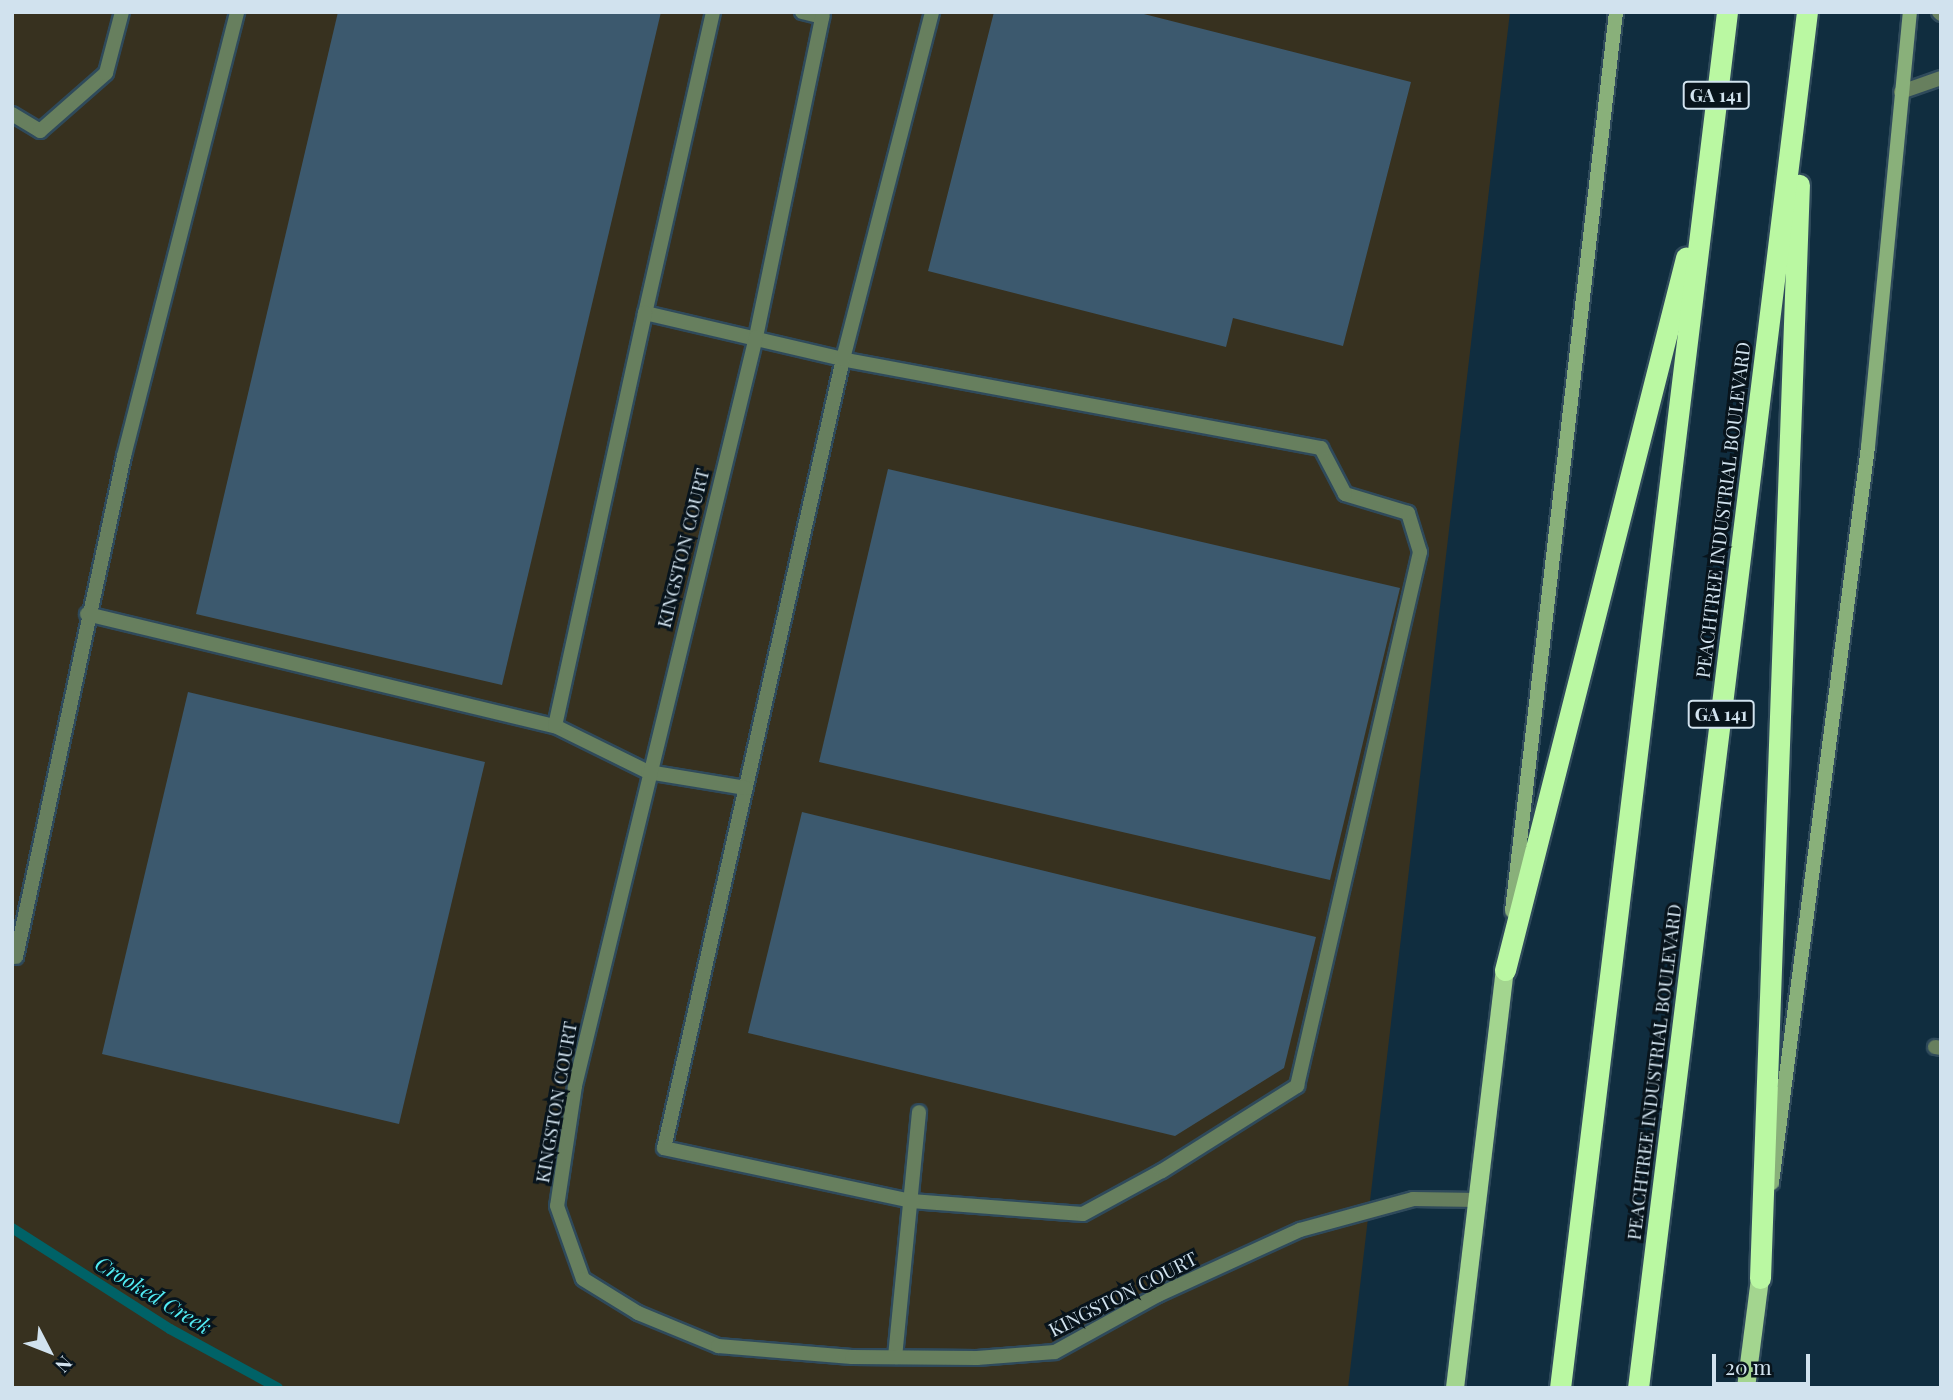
<!DOCTYPE html>
<html>
<head>
<meta charset="utf-8">
<style>
  body { margin:0 }
  #map { position:relative; width:1953px; height:1400px; overflow:hidden; background:#102d3f; font-family:"Playfair Display",serif }
  div>[style] { position:absolute }
  .industrial>* { inset:0; background:#37311f }
  .stream>* { height:10px; margin:-5px; padding:0 5px; transform-origin:5px; border-radius:5px; background:#006267 }
  .building>* { inset:0; background:#3c596e }
  .roads { filter:drop-shadow(2px 0 #2f4a5b) drop-shadow(-2px 0 #2f4a5b) drop-shadow(0 2px #2f4a5b) drop-shadow(0 -2px #2f4a5b) }
  .service>* { height:14px; margin:-7px; padding:0 7px; transform-origin:7px; border-radius:7px; background:#677f5e }
  .minor>* { height:14px; margin:-7px; padding:0 7px; transform-origin:7px; border-radius:7px; background:#677f5e }
  .secondary>* { height:14px; margin:-7px; padding:0 7px; transform-origin:7px; border-radius:7px; background:#89b07a }
  .primary>* { height:18px; margin:-9px; padding:0 9px; transform-origin:9px; border-radius:9px; background:#a3d58f }
  .motorway>* { height:21px; margin:-10.5px; padding:0 10.5px; transform-origin:10.5px; border-radius:10.5px; background:#baf8a2 }
  span { translate:-50% -50%; white-space:nowrap; text-align:center; line-height:1.15; -webkit-text-stroke:6px #08141c; paint-order:stroke }
  .shield-label span { padding:2px 5px; background:#08141c; border:2px solid; border-radius:5px; -webkit-text-stroke-width:0 }
  .shield-label { font-size:18px; color:#d1e2ee; font-weight:700 }
  .street-label { font-size:19px; color:#d1e2ee }
  .water-label { font-size:21px; color:#52ecf4; font-style:italic }
  .frame { position:absolute; inset:0; border:14px solid #d1e2ee; pointer-events:none }
  .north { position:absolute; left:14px; top:1316px; width:70px; height:70px; -webkit-text-stroke:5px #08141c; paint-order:stroke; rotate:132deg; font-size:19px; font-weight:700; line-height:28px; text-align:center; color:#d1e2ee }
  .north::after { content:''; display:block; margin:auto; width:24px; height:32px; background:#d1e2ee; clip-path:polygon(50% 0,100% 100%,50% 72%,0 100%) }
  .scale { position:absolute; left:1712px; top:1354px; width:98px; height:32px; box-sizing:border-box; border:4px solid #d1e2ee; border-top:0; padding-left:9px; font-size:21px; line-height:24px; white-space:nowrap; color:#d1e2ee; -webkit-text-stroke:5px #08141c; paint-order:stroke }
</style>
</head>
<body>
<div id="map">
  <div class="industrial">
    <i style="clip-path:polygon(12px 12px,1510px 12px,1348px 1388px,12px 1388px)"></i>
  </div>
  <div class="stream">
    <i style="left:12px;top:1228px;width:188px;rotate:32.6deg"></i>
    <i style="left:170px;top:1329px;width:123px;rotate:28.6deg"></i>
  </div>
  <div class="building">
    <i style="clip-path:polygon(338px 12px,661px 12px,502px 685px,196px 614px)"></i>
    <i style="clip-path:polygon(994px 12px,1136px 12px,1411px 82px,1343px 346px,1233px 318px,1226px 347px,928px 271px)"></i>
    <i style="clip-path:polygon(888px 469px,1400px 588px,1330px 880px,819px 762px)"></i>
    <i style="clip-path:polygon(188px 692px,485px 762px,399px 1124px,102px 1054px)"></i>
    <i style="clip-path:polygon(802px 812px,1316px 937px,1284px 1068px,1175px 1136px,748px 1033px)"></i>
  </div>
  <div class="roads">
    <div class="service">
      <i style="left:713px;top:12px;width:309px;rotate:102.7deg"></i>
      <i style="left:645px;top:313px;width:203px;rotate:13.1deg"></i>
      <i style="left:843px;top:359px;width:809px;rotate:102.78deg"></i>
      <i style="left:664px;top:1148px;width:253px;rotate:12.1deg"></i>
      <i style="left:911px;top:1201px;width:172px;rotate:4.3deg"></i>
      <i style="left:1083px;top:1214px;width:90px;rotate:-28.6deg"></i>
      <i style="left:1162px;top:1171px;width:160px;rotate:-32.2deg"></i>
      <i style="left:1297px;top:1086px;width:548px;rotate:-77.03deg"></i>
      <i style="left:1420px;top:552px;width:41px;rotate:-107.1deg"></i>
      <i style="left:1408px;top:513px;width:66px;rotate:-163.2deg"></i>
      <i style="left:1345px;top:494px;width:52px;rotate:-117.6deg"></i>
      <i style="left:1321px;top:448px;width:486px;rotate:-169.5deg"></i>
      <i style="left:843px;top:359px;width:358px;rotate:-75.6deg"></i>
      <i style="left:802px;top:12px;width:21px;rotate:14deg"></i>
      <i style="left:822px;top:17px;width:5px;rotate:-79deg"></i>
      <i style="left:12px;top:114px;width:33px;rotate:31deg"></i>
      <i style="left:40px;top:131px;width:88px;rotate:-41.3deg"></i>
      <i style="left:106px;top:73px;width:63px;rotate:-75.3deg"></i>
      <i style="left:756px;top:337px;width:327px;rotate:-78.3deg"></i>
      <i style="left:87px;top:614px;width:481px;rotate:13.5deg"></i>
      <i style="left:555px;top:726px;width:104px;rotate:26.3deg"></i>
      <i style="left:648px;top:772px;width:99px;rotate:9.3deg"></i>
      <i style="left:555px;top:726px;width:423px;rotate:-77.7deg"></i>
      <i style="left:16px;top:957px;width:513px;rotate:-77.83deg"></i>
      <i style="left:124px;top:456px;width:458px;rotate:-75.7deg"></i>
      <i style="left:895px;top:1357px;width:246px;rotate:-84.4deg"></i>
    </div>
    <div class="minor">
      <i style="left:1939px;top:12px;width:3px;rotate:45deg"></i>
      <i style="left:1901px;top:92px;width:42px;rotate:-19.3deg"></i>
      <i style="left:756px;top:337px;width:771px;rotate:103.59deg"></i>
      <i style="left:575px;top:1086px;width:121px;rotate:98.5deg"></i>
      <i style="left:557px;top:1206px;width:77px;rotate:70.4deg"></i>
      <i style="left:583px;top:1279px;width:65px;rotate:31.7deg"></i>
      <i style="left:638px;top:1313px;width:87px;rotate:22.4deg"></i>
      <i style="left:718px;top:1346px;width:134px;rotate:4.7deg"></i>
      <i style="left:852px;top:1357px;width:125px;rotate:0.5deg"></i>
      <i style="left:977px;top:1358px;width:78px;rotate:-4.4deg"></i>
      <i style="left:1055px;top:1352px;width:118px;rotate:-29deg"></i>
      <i style="left:1158px;top:1295px;width:156px;rotate:-24.6deg"></i>
      <i style="left:1300px;top:1230px;width:117px;rotate:-15.3deg"></i>
      <i style="left:1413px;top:1199px;width:65px;rotate:0.9deg"></i>
      <i style="left:1935px;top:1047px;width:6px;rotate:9deg"></i>
    </div>
    <div class="secondary">
      <i style="left:1512px;top:911px;width:905px;rotate:-83.4deg"></i>
      <i style="left:1772px;top:1183px;width:742px;rotate:-82.57deg"></i>
      <i style="left:1868px;top:447px;width:437px;rotate:-84.5deg"></i>
    </div>
    <div class="primary">
      <i style="left:1455px;top:1388px;width:421px;rotate:-83.2deg"></i>
      <i style="left:1746px;top:1388px;width:111px;rotate:-82.7deg"></i>
    </div>
    <div class="motorway">
      <i style="left:1505px;top:970px;width:735px;rotate:-75.74deg"></i>
      <i style="left:1760px;top:1278px;width:1094px;rotate:-87.96deg"></i>
      <i style="left:1560px;top:1388px;width:1386px;rotate:-83.08deg"></i>
      <i style="left:1638px;top:1388px;width:1386px;rotate:-83deg"></i>
    </div>
  </div>
  <div class="shield-label">
    <span style="left:1716px;top:95px">GA 141</span>
    <span style="left:1721px;top:714px">GA 141</span>
  </div>
  <div class="street-label">
    <span style="left:1723px;top:510px;rotate:-83deg">PEACHTREE INDUSTRIAL BOULEVARD</span>
    <span style="left:683px;top:548px;rotate:-76deg">KINGSTON COURT</span>
    <span style="left:1654px;top:1072px;rotate:-83deg">PEACHTREE INDUSTRIAL BOULEVARD</span>
    <span style="left:556px;top:1102px;rotate:-80deg">KINGSTON COURT</span>
    <span style="left:1123px;top:1294px;rotate:-27deg">KINGSTON COURT</span>
  </div>
  <div class="water-label">
    <span style="left:154px;top:1294px;rotate:31deg">Crooked Creek</span>
  </div>
  <div class="frame"></div>
  <div class="north">N</div>
  <div class="scale">20 m</div>
</div>
</body>
</html>
